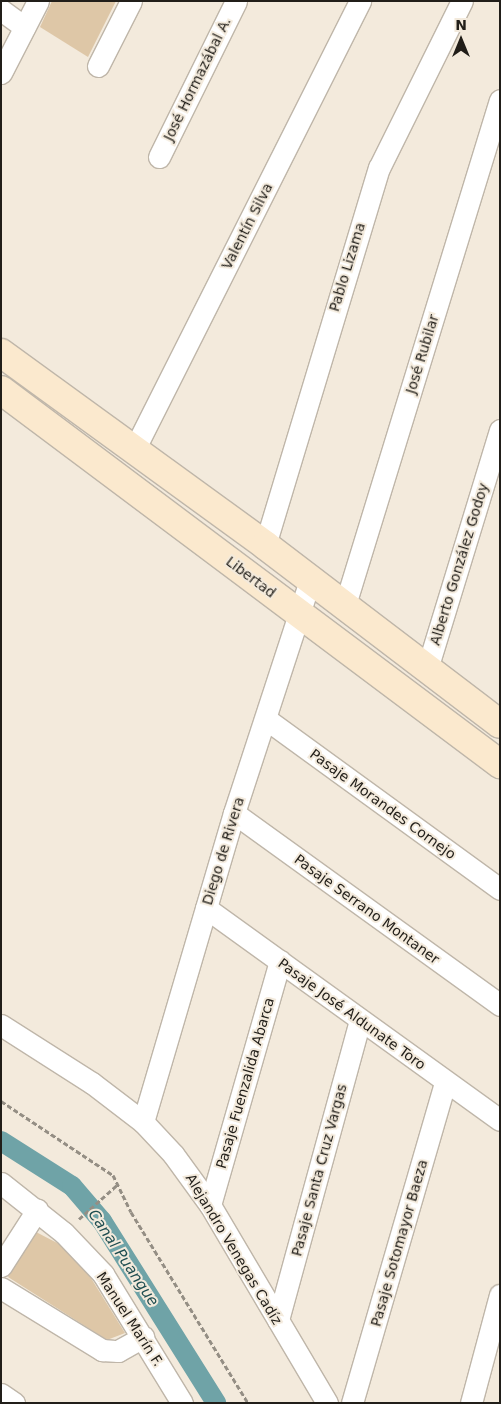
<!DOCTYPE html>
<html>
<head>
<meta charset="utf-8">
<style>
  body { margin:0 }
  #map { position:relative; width:501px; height:1404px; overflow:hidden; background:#f3eadc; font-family:"DejaVu Sans",sans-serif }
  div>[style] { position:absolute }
  .green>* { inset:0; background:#dec7a7 }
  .canal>* { height:20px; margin:-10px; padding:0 10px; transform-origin:10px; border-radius:10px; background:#6fa3a7 }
  .path>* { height:3px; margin-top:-1.5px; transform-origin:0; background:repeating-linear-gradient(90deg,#948e84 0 5px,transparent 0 7.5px) }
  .roads { filter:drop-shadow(1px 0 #bfb6a9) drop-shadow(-1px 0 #bfb6a9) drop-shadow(0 1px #bfb6a9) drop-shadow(0 -1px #bfb6a9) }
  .street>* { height:21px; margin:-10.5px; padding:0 10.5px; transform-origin:10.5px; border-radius:10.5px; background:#fff }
  .secondary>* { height:28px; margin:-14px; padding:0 14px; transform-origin:14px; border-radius:14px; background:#fbe9ce }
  span { translate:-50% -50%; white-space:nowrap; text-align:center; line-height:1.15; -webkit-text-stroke:4px #f3eadc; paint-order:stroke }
  .street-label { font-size:14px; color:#211e19 }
  .water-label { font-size:15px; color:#1e4d50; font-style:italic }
  .frame { position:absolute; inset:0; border:2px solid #211e19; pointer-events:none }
  .north { position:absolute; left:436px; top:15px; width:50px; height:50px; -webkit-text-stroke:4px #f3eadc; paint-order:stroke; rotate:0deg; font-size:14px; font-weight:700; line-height:20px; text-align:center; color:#211e19 }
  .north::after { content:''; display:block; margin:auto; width:18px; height:22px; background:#211e19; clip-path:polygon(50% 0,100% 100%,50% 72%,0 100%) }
</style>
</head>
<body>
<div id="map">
  <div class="green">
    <i style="clip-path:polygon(52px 1px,116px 1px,88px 57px,40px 27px)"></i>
    <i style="clip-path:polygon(36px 1232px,63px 1246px,86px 1270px,125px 1333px,107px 1340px,8px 1277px)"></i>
  </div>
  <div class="canal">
    <i style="left:1px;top:1141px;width:84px;rotate:32.4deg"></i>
    <i style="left:72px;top:1186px;width:46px;rotate:49.4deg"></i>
    <i style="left:102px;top:1221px;width:215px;rotate:57.9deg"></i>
  </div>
  <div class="path">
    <i style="left:1px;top:1101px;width:134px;rotate:33.5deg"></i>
    <i style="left:113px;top:1175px;width:41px;rotate:64.1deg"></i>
    <i style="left:131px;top:1212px;width:224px;rotate:58.5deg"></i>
    <i style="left:79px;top:1219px;width:52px;rotate:-41.9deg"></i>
  </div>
  <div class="roads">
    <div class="street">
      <i style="left:1px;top:10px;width:29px;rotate:36deg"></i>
      <i style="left:98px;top:66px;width:73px;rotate:-63.1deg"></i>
      <i style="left:1px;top:73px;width:81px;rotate:-62.8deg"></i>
      <i style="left:159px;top:157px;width:174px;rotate:-63.7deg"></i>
      <i style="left:134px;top:450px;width:503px;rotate:-63.28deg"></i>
      <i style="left:265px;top:545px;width:394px;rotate:-73.2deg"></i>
      <i style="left:379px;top:168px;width:186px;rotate:-63.6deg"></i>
      <i style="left:344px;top:608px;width:531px;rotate:-72.93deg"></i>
      <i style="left:427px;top:669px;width:250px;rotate:-73deg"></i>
      <i style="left:266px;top:719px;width:289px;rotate:36deg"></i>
      <i style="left:234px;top:813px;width:328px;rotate:35.8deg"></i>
      <i style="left:206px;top:908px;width:362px;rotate:35.8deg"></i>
      <i style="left:1px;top:1025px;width:108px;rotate:32.5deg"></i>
      <i style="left:92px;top:1083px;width:64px;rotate:37.4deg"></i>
      <i style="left:143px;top:1122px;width:44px;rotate:46.8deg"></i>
      <i style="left:173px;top:1154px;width:63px;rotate:54deg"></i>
      <i style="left:210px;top:1205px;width:230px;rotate:59.4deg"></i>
      <i style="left:143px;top:1122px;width:322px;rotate:-73.6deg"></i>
      <i style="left:234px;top:813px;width:244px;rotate:-71.9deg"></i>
      <i style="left:1px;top:1183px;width:80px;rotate:38.4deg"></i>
      <i style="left:64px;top:1233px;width:57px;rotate:46.4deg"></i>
      <i style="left:103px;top:1274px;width:151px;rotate:58.5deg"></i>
      <i style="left:210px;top:1205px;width:254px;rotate:-74deg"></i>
      <i style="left:1px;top:1266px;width:67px;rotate:-57.3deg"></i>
      <i style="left:1px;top:1288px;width:119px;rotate:31.5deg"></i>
      <i style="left:102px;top:1350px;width:16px;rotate:4deg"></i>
      <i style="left:118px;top:1351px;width:29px;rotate:-29deg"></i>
      <i style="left:278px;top:1320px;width:311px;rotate:-74.7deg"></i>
      <i style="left:1px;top:1394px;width:16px;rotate:35deg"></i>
      <i style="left:352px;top:1403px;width:334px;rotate:-73.8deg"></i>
      <i style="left:471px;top:1403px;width:112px;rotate:-75deg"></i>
    </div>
    <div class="secondary">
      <i style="left:1px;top:353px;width:326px;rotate:36deg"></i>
      <i style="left:265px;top:545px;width:295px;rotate:37.3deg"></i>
      <i style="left:1px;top:390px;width:624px;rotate:36.85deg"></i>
    </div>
  </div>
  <div class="street-label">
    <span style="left:197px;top:79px;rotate:-64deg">José Hormazábal A.</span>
    <span style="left:247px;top:226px;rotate:-63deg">Valentín Silva</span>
    <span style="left:347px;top:267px;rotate:-73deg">Pablo Lizama</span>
    <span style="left:422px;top:354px;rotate:-73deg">José Rubilar</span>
    <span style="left:459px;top:564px;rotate:-73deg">Alberto González Godoy</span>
    <span style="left:251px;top:577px;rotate:37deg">Libertad</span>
    <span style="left:383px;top:804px;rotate:36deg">Pasaje Morandes Cornejo</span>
    <span style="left:223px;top:851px;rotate:-73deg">Diego de Rivera</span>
    <span style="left:367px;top:909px;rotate:36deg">Pasaje Serrano Montaner</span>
    <span style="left:352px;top:1014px;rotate:36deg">Pasaje José Aldunate Toro</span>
    <span style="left:245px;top:1083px;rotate:-74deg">Pasaje Fuenzalida Abarca</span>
    <span style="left:319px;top:1170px;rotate:-75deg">Pasaje Santa Cruz Vargas</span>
    <span style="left:399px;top:1243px;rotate:-74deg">Pasaje Sotomayor Baeza</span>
    <span style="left:234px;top:1249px;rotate:59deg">Alejandro Venegas Cadíz</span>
    <span style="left:130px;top:1319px;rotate:57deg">Manuel Marín F.</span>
  </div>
  <div class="water-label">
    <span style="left:123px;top:1258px;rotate:56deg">Canal Puangue</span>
  </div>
  <div class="frame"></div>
  <div class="north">N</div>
</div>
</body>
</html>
